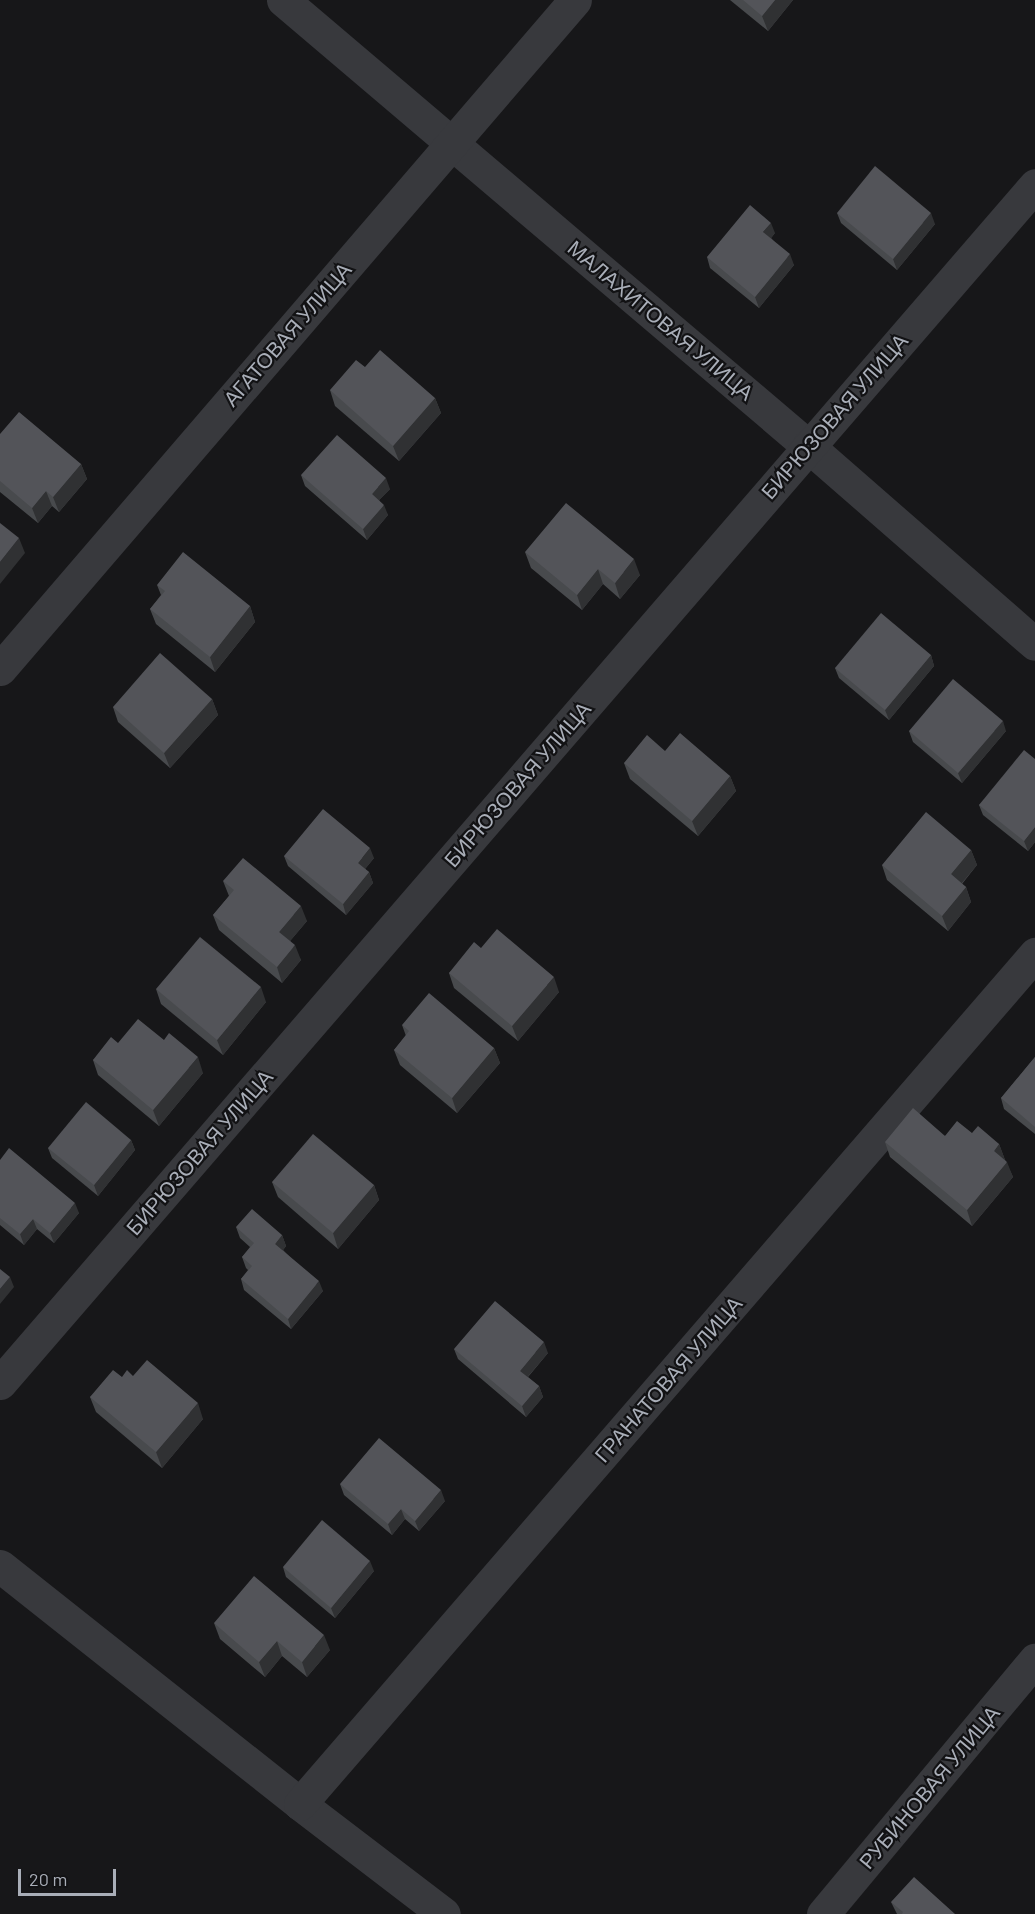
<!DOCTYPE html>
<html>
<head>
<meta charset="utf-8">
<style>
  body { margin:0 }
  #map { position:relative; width:1035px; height:1914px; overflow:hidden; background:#171719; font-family:Barlow,sans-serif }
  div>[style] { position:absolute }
  .minor>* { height:33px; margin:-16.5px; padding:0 16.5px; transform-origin:16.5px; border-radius:16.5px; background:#38393d }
  .wall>* { inset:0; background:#484a4d }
  .shaded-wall>* { inset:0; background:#303133 }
  .building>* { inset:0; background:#535459 }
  span { translate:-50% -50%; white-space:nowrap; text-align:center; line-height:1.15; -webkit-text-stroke:4.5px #121214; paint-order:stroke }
  .street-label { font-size:21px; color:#a9aeb8 }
  .scale { position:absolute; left:18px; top:1869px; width:98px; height:27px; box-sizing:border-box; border:3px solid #a9aeb8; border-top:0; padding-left:8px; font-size:18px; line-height:21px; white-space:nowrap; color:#a9aeb8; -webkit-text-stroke:4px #121214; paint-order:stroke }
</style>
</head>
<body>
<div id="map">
  <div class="minor">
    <i style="left:283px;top:0;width:689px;rotate:40.35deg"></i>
    <i style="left:808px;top:446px;width:301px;rotate:41.1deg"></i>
    <i style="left:0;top:669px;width:882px;rotate:-49.32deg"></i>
    <i style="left:0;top:1383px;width:1583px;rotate:-49.17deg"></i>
    <i style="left:0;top:1566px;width:383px;rotate:38.4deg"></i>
    <i style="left:300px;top:1804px;width:181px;rotate:37.4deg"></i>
    <i style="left:300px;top:1804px;width:1124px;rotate:-49.15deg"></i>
    <i style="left:823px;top:1914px;width:331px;rotate:-50.2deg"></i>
  </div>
  <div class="wall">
    <i style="clip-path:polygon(730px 0,793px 0,768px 31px)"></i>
    <i style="clip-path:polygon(837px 213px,935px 224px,897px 270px,841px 223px)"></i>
    <i style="clip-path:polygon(775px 233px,771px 238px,794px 265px,759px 308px,710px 268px,707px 257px)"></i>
    <i style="clip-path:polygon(330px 390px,435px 398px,441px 413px,399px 461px,335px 406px)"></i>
    <i style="clip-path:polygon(0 434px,81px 464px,87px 479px,59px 512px,52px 506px,38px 523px,0 492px)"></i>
    <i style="clip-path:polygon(301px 475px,390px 489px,379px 500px,388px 515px,367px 540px,305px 486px)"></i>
    <i style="clip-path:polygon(525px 552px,640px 575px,620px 599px,603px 584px,582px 610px,531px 568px)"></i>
    <i style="clip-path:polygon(157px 585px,250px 606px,255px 622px,215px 672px,156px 624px,150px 609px,161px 595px)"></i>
    <i style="clip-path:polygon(931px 655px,934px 666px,889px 720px,839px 678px,835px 668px)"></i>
    <i style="clip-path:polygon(212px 699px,218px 715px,170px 768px,118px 722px,113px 707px)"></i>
    <i style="clip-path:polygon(909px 731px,1006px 731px,962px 783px,913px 742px)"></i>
    <i style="clip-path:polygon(665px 751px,730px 776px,736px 791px,698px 836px,630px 779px,624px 763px)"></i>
    <i style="clip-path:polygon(1035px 759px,1035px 842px,1028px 851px,983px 815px,979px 805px)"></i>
    <i style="clip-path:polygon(971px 850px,977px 865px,962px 884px,966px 887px,971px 902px,948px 931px,887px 880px,882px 865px)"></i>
    <i style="clip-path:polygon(284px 856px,374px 858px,365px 869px,369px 872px,373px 883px,346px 915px,288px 866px)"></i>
    <i style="clip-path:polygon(223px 881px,307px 921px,290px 941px,301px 960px,282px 983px,219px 930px,213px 915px,229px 896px)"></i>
    <i style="clip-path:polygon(481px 948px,559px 992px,518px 1041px,454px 988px,449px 973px)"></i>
    <i style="clip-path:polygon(156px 989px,266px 1002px,223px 1055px,161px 1004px)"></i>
    <i style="clip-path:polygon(402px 1025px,494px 1048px,500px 1063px,457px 1113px,400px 1065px,394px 1050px,406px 1036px)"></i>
    <i style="clip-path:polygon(118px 1043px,203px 1073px,159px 1126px,98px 1075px,93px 1060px)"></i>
    <i style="clip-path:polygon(1035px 1057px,1035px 1134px,1004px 1109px,1001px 1098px)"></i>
    <i style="clip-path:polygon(972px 1133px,999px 1144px,1005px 1160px,1013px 1177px,972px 1226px,890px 1157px,885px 1142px)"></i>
    <i style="clip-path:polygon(131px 1140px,135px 1150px,98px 1196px,52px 1158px,48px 1148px)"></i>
    <i style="clip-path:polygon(0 1160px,79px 1213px,54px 1243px,37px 1229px,24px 1245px,0 1225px)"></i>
    <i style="clip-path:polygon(272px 1182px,374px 1185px,379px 1200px,338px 1249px,278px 1197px)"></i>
    <i style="clip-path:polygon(236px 1227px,282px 1235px,286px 1246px,283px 1250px,323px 1291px,291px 1329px,244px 1290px,241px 1279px,248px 1270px,246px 1268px,242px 1257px,250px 1247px,240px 1238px)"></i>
    <i style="clip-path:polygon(454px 1349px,548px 1353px,528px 1377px,539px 1386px,543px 1397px,526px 1417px,458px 1359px)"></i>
    <i style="clip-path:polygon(122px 1377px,203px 1419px,162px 1468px,96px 1412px,90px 1397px)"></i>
    <i style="clip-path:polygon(340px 1484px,445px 1501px,419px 1531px,405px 1519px,392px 1535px,344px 1495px)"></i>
    <i style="clip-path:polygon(283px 1567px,374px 1571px,335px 1618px,286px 1577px)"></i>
    <i style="clip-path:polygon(214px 1623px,330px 1650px,307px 1677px,282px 1656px,265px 1677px,220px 1639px)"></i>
    <i style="clip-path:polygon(891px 1902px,955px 1914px,897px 1914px)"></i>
  </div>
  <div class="shaded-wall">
    <i style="clip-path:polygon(775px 0,793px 0,768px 31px,762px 16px)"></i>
    <i style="clip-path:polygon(931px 213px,935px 224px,897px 270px,893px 259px)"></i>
    <i style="clip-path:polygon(771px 223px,775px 233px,767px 243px,763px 232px)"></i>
    <i style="clip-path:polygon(790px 254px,794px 265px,759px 308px,755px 297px)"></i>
    <i style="clip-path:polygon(435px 398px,441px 413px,399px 461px,393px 446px)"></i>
    <i style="clip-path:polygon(81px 464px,87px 479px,59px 512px,53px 497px)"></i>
    <i style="clip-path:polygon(386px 478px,390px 489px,375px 504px,372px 494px)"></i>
    <i style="clip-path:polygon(46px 491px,52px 506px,38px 523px,32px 508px)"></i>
    <i style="clip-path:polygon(384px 505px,388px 515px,367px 540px,363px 529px)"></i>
    <i style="clip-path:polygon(19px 538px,25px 553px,0 584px,0 562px)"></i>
    <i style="clip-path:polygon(634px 559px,640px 575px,620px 599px,615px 583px)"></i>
    <i style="clip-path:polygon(598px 569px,603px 584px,582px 610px,577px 595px)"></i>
    <i style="clip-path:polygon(250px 606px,255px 622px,215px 672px,210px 657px)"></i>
    <i style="clip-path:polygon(931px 655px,934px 666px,889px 720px,885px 710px)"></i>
    <i style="clip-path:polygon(212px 699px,218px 715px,170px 768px,164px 753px)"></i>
    <i style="clip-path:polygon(1003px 721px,1006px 731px,962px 783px,958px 773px)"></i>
    <i style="clip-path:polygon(730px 776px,736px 791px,698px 836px,692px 821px)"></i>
    <i style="clip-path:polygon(1035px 827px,1035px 842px,1028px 851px,1024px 841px)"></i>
    <i style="clip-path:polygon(370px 848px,374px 858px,361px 874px,358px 863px)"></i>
    <i style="clip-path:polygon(971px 850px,977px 865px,956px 890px,951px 874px)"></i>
    <i style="clip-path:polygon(369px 872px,373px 883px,346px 915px,343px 904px)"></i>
    <i style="clip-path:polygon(966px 887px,971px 902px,948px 931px,942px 916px)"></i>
    <i style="clip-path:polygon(301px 906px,307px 921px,285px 947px,279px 932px)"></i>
    <i style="clip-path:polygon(295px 945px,301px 960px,282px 983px,277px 967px)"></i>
    <i style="clip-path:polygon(554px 977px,559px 992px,518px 1041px,512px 1026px)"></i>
    <i style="clip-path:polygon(261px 987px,266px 1002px,223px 1055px,217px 1040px)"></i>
    <i style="clip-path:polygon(494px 1048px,500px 1063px,457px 1113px,452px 1098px)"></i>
    <i style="clip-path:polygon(198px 1057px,203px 1073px,159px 1126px,153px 1110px)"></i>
    <i style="clip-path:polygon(131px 1140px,135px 1150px,98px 1196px,94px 1185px)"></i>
    <i style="clip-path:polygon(999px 1144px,1005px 1160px,999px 1166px,994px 1151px)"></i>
    <i style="clip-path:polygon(1007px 1162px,1013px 1177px,972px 1226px,967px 1210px)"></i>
    <i style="clip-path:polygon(374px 1185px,379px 1200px,338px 1249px,333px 1233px)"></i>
    <i style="clip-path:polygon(75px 1203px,79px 1213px,54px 1243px,50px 1233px)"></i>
    <i style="clip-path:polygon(33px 1219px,37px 1229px,24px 1245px,20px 1234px)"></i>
    <i style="clip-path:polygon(282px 1235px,286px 1246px,279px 1255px,275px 1244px)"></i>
    <i style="clip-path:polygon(10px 1277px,14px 1287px,0 1304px,0 1289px)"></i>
    <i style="clip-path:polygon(319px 1281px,323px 1291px,291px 1329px,288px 1319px)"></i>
    <i style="clip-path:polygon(544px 1342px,548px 1353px,524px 1381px,520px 1371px)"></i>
    <i style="clip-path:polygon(539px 1386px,543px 1397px,526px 1417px,522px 1406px)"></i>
    <i style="clip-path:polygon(198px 1403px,203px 1419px,162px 1468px,156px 1452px)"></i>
    <i style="clip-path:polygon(441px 1490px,445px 1501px,419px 1531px,415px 1521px)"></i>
    <i style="clip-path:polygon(401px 1509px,405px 1519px,392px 1535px,388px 1524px)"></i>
    <i style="clip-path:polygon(370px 1561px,374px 1571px,335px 1618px,331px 1608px)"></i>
    <i style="clip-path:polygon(324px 1635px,330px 1650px,307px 1677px,302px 1662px)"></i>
    <i style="clip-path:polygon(277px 1641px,282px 1656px,265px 1677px,259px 1662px)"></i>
  </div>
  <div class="building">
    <i style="clip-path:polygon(743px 0,775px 0,762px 16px)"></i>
    <i style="clip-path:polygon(875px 166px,931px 213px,893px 259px,837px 213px)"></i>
    <i style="clip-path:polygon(750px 205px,771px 223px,763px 232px,790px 254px,755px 297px,707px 257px)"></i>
    <i style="clip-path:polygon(380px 350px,435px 398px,393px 446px,330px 390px,356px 360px,365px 367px)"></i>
    <i style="clip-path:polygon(19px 412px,81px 464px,53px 497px,46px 491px,32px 508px,0 481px,0 434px)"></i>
    <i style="clip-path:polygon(337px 435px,386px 478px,372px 494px,384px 505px,363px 529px,301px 475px)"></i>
    <i style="clip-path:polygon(566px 503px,634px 559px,615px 583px,598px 569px,577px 595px,525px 552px)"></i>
    <i style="clip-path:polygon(0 523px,19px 538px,0 562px)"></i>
    <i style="clip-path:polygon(183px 552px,250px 606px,210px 657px,150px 609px,165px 591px,157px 585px)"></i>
    <i style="clip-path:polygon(881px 613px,931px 655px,885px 710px,835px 668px)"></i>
    <i style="clip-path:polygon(160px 653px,212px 699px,164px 753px,113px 707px)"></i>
    <i style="clip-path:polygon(953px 679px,1003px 721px,958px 773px,909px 731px)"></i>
    <i style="clip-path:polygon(680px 733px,730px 776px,692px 821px,624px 763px,647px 735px,665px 751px)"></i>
    <i style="clip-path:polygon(1024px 750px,1035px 759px,1035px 827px,1024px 841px,979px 805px)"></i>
    <i style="clip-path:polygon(323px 809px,370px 848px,358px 863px,369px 872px,343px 904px,284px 856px)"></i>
    <i style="clip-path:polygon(926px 812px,971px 850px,951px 874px,966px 887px,942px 916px,882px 865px)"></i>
    <i style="clip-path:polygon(243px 858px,301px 906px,279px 932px,295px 945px,277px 967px,213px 915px,234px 890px,223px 881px)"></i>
    <i style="clip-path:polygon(497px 929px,554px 977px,512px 1026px,449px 973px,474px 942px,481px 948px)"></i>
    <i style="clip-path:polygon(200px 937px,261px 987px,217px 1040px,156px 989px)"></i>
    <i style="clip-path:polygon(429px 993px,494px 1048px,452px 1098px,394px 1050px,409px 1031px,402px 1025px)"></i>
    <i style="clip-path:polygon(138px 1019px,164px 1040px,169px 1033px,198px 1057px,153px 1110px,93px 1060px,111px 1037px,118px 1043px)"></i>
    <i style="clip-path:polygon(1035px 1057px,1035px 1127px,1001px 1098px)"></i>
    <i style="clip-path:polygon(86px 1102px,131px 1140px,94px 1185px,48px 1148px)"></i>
    <i style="clip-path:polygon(913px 1108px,945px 1136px,957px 1121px,972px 1133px,978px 1126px,999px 1144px,994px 1151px,1007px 1162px,967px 1210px,885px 1142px)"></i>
    <i style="clip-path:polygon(313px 1134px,374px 1185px,333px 1233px,272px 1182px)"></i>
    <i style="clip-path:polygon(9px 1148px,75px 1203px,50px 1233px,33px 1219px,20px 1234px,0 1218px,0 1160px)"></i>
    <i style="clip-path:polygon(252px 1209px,282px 1235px,275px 1244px,319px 1281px,288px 1319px,241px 1279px,252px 1266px,242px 1257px,254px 1243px,236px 1227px)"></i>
    <i style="clip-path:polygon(0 1269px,10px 1277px,0 1289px)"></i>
    <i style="clip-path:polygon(495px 1301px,544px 1342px,520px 1371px,539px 1386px,522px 1406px,454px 1349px)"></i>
    <i style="clip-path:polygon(147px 1360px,198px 1403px,156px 1452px,90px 1397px,113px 1370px,122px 1377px,127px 1370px,133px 1376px)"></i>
    <i style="clip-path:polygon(379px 1438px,441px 1490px,415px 1521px,401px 1509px,388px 1524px,340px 1484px)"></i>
    <i style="clip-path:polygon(322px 1520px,370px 1561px,331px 1608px,283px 1567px)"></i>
    <i style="clip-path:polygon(254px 1576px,324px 1635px,302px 1662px,277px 1641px,259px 1662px,214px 1623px)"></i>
    <i style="clip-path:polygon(914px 1877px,955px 1914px,902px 1914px,903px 1912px,891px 1902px)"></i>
  </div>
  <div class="street-label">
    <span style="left:661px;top:320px;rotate:40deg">МАЛАХИТОВАЯ УЛИЦА</span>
    <span style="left:287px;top:334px;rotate:-49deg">АГАТОВАЯ УЛИЦА</span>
    <span style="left:834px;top:416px;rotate:-49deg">БИРЮЗОВАЯ УЛИЦА</span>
    <span style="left:517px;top:784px;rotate:-49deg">БИРЮЗОВАЯ УЛИЦА</span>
    <span style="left:199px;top:1152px;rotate:-49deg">БИРЮЗОВАЯ УЛИЦА</span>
    <span style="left:668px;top:1379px;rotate:-49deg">ГРАНАТОВАЯ УЛИЦА</span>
    <span style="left:929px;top:1787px;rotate:-50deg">РУБИНОВАЯ УЛИЦА</span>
  </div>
  <div class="scale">20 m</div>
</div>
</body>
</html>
